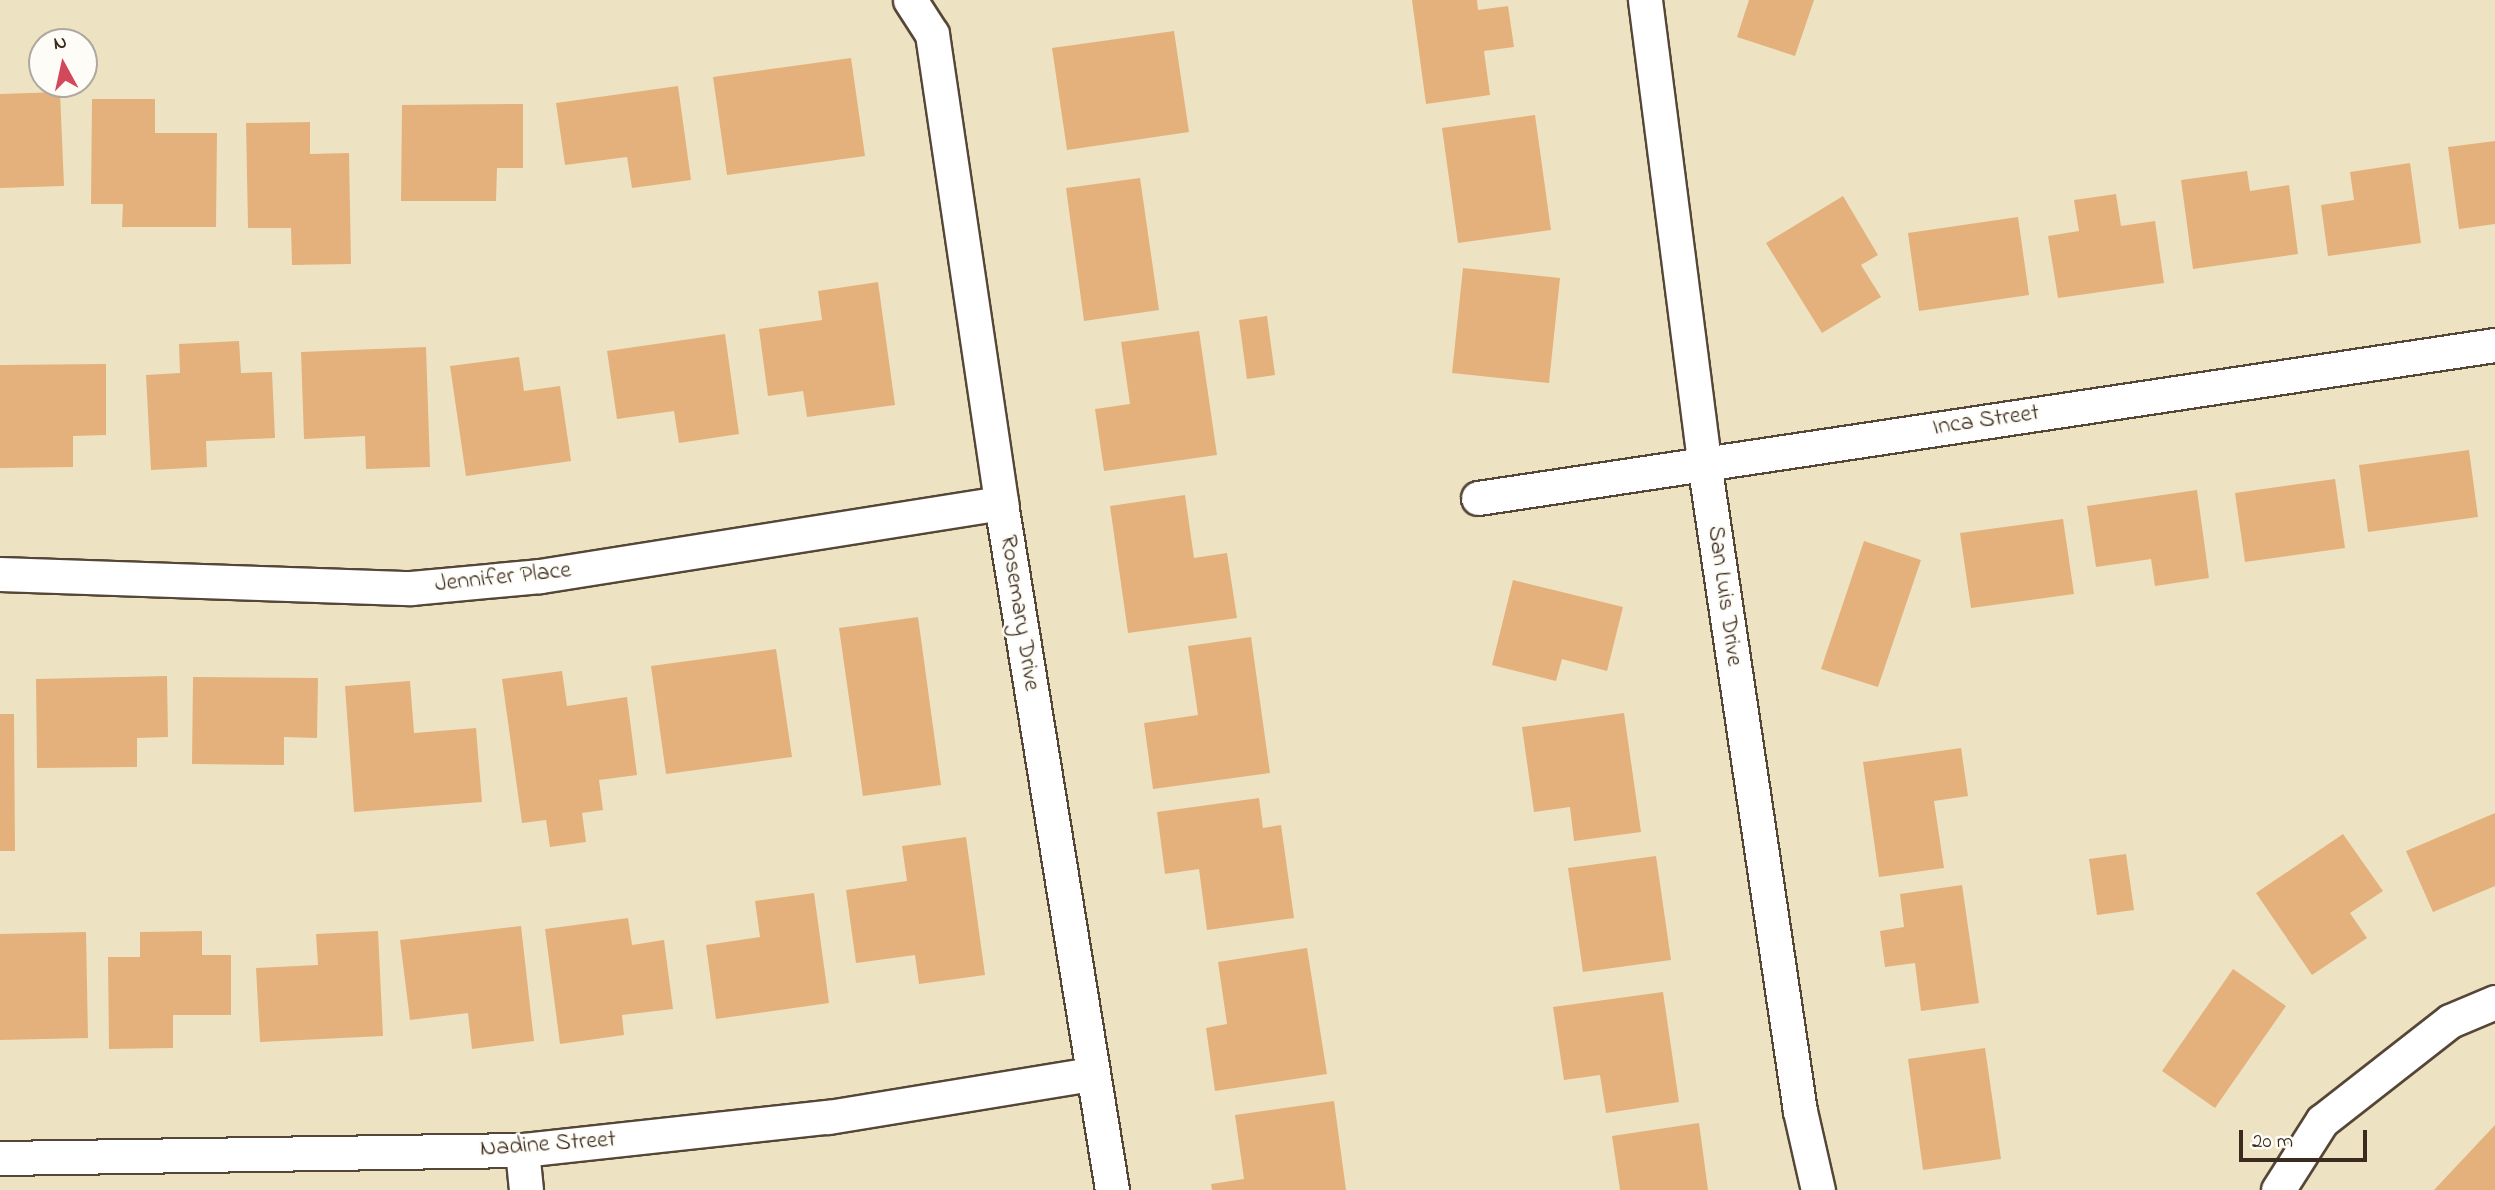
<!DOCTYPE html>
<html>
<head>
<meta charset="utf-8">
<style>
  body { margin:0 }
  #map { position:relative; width:2495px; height:1190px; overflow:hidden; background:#ede3c3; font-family:"Indie Flower",sans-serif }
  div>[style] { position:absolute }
  .building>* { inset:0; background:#e4b17c }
  .roads { filter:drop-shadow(2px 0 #564637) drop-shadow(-2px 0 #564637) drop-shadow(0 2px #564637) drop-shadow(0 -2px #564637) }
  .street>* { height:33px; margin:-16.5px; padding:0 16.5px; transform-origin:16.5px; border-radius:16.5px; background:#fff }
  span { translate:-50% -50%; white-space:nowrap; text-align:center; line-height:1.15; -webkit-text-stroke:5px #fdfcf7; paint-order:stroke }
  .street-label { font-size:24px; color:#3b2a1e }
  .north { position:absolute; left:28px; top:28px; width:70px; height:70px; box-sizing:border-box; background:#fdfcf7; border:2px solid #afa8a0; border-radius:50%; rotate:352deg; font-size:19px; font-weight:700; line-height:28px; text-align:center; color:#3b2a1e }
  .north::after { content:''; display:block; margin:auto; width:24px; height:32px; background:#d1495b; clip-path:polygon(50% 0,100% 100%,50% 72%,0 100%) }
  .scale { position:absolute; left:2239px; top:1130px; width:128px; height:32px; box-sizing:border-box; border:4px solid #3b2a1e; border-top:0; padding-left:9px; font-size:21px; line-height:24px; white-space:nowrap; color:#3b2a1e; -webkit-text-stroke:5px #fdfcf7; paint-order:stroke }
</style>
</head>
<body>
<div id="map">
  <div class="building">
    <i style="clip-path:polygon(1412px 0,1477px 0,1478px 10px,1508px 6px,1514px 47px,1484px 51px,1490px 95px,1426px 104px)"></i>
    <i style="clip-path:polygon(1749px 0,1814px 0,1795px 56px,1737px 37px)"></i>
    <i style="clip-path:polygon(1174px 31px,1189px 132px,1067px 150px,1052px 48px)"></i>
    <i style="clip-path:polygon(851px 58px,865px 156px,727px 175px,713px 77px)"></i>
    <i style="clip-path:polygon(678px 86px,691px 180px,632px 188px,627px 157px,565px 165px,556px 103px)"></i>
    <i style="clip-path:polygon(60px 92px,64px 186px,0 188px,0 94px)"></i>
    <i style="clip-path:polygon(92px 99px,155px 99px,155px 133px,217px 133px,216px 227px,122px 227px,123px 204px,91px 204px)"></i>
    <i style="clip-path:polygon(523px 104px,523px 168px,497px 168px,496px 201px,401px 201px,402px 105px)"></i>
    <i style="clip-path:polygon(1535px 115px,1551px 230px,1458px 243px,1442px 128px)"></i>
    <i style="clip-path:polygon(310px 122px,310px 154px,349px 153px,351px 264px,292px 265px,291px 228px,248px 228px,246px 123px)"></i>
    <i style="clip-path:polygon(2495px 141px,2495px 224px,2459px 229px,2448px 147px)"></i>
    <i style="clip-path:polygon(2410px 163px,2421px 243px,2328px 256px,2321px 205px,2354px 200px,2350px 172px)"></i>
    <i style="clip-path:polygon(2247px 171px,2250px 191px,2289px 185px,2298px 254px,2193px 269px,2181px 180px)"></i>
    <i style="clip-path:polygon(1140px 178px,1159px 310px,1084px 321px,1066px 188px)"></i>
    <i style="clip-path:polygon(2116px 194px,2121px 226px,2155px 221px,2164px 283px,2058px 298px,2048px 236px,2079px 231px,2074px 200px)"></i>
    <i style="clip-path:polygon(1843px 196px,1878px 255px,1861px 265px,1881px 297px,1822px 333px,1766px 243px)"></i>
    <i style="clip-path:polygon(2018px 217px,2029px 295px,1919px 311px,1908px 233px)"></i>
    <i style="clip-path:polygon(1463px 268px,1560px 278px,1549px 383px,1452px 373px)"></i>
    <i style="clip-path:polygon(878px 282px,895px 405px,807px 417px,803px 391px,768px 396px,759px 329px,822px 320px,818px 291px)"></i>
    <i style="clip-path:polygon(1267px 316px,1275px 375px,1247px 379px,1239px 320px)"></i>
    <i style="clip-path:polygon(1199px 331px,1217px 455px,1104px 471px,1095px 409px,1130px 404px,1121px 342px)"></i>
    <i style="clip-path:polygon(725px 334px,739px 434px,679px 443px,674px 411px,617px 419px,607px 351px)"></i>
    <i style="clip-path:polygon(239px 341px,241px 373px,272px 372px,275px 438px,206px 441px,207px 467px,151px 470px,146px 375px,180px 373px,179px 344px)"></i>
    <i style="clip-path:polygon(426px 347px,430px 467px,366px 469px,365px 436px,304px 439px,301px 352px)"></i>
    <i style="clip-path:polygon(519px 357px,524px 391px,560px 386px,571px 461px,466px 476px,450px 366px)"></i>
    <i style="clip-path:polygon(106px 364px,106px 435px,73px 436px,73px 467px,0 468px,0 365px)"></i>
    <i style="clip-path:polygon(2469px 450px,2478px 517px,2368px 532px,2359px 465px)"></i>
    <i style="clip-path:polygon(2335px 479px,2345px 548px,2245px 562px,2235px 493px)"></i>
    <i style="clip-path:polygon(2197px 490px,2209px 578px,2155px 586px,2151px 559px,2096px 567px,2087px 506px)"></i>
    <i style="clip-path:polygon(1185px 495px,1194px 558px,1227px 553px,1237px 618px,1128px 633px,1110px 506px)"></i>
    <i style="clip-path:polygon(2063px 519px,2074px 594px,1971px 608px,1960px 533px)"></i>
    <i style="clip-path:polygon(1864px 541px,1921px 560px,1878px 687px,1821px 669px)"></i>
    <i style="clip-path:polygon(1513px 580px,1623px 607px,1607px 671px,1562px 659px,1556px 681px,1492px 665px)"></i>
    <i style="clip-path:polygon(918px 617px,941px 785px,863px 796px,839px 628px)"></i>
    <i style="clip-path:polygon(1251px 637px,1270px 773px,1153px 789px,1144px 723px,1198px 715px,1188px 646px)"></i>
    <i style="clip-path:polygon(776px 649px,792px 757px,666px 774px,651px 666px)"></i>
    <i style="clip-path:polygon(562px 671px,567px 706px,627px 697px,637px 775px,599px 780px,603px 810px,582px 813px,586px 842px,550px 847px,546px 820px,522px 823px,502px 679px)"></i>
    <i style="clip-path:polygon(167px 676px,168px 737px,137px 738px,137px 767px,37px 768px,36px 679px)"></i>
    <i style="clip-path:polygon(193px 677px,318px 678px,317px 738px,284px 737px,284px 765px,192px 764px)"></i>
    <i style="clip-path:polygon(410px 681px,414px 733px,476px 728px,482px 802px,354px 812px,345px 686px)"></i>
    <i style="clip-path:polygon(1624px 713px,1641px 832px,1574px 841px,1570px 807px,1534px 812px,1522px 727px)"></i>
    <i style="clip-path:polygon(0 714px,14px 714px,15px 851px,0 851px)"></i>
    <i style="clip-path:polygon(1961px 748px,1968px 796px,1934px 801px,1944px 868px,1879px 877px,1863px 762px)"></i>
    <i style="clip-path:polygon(1259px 798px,1263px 828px,1281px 825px,1294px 918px,1207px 930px,1199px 869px,1165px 874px,1157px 812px)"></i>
    <i style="clip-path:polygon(2495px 813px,2495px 886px,2433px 912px,2406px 851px)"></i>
    <i style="clip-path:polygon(2343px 834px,2383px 891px,2350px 913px,2367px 938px,2312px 975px,2256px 893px)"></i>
    <i style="clip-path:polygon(966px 837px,985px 975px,919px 984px,915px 955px,856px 963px,846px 890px,907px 881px,902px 846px)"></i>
    <i style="clip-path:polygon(2126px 854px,2134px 910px,2097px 915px,2089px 859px)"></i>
    <i style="clip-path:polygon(1656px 856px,1671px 960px,1583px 972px,1568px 868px)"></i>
    <i style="clip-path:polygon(1962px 885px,1979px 1003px,1921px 1011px,1915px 963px,1885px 967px,1880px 931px,1904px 927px,1900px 894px)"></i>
    <i style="clip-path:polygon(814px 893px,829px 1003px,716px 1019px,706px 945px,760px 937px,755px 901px)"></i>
    <i style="clip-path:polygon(628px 918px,632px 945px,664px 940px,673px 1009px,622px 1015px,624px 1035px,560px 1044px,545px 929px)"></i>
    <i style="clip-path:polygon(521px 926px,534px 1041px,472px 1049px,468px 1013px,410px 1020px,400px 940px)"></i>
    <i style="clip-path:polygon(202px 931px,202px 955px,231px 955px,231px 1015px,173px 1015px,173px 1048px,109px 1049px,108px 957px,140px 957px,140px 932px)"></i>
    <i style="clip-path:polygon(378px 931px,383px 1036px,260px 1042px,256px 968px,318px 965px,316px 934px)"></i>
    <i style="clip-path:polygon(86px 932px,88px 1038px,0 1040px,0 934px)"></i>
    <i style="clip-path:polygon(1307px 948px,1327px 1074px,1215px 1091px,1206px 1028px,1227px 1024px,1218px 962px)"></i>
    <i style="clip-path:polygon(2233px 969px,2286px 1006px,2215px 1108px,2162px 1071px)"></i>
    <i style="clip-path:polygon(1663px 992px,1679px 1102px,1606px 1113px,1600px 1075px,1564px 1080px,1553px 1007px)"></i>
    <i style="clip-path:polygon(1985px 1048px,2001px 1159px,1923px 1170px,1908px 1059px)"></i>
    <i style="clip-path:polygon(1334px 1101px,1346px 1190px,1212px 1190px,1211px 1184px,1244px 1179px,1235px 1115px)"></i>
    <i style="clip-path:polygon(1699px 1123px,1708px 1190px,1620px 1190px,1612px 1136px)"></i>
    <i style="clip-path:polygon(2495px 1125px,2495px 1190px,2434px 1190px)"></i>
  </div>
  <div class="roads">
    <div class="street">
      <i style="left:910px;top:0;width:40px;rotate:57.1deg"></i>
      <i style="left:932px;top:34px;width:474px;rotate:81.6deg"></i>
      <i style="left:1001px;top:503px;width:696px;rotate:80.82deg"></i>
      <i style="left:1645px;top:0;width:466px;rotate:82.7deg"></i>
      <i style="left:1704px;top:462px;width:656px;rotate:81.59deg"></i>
      <i style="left:1800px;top:1111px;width:81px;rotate:77.2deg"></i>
      <i style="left:1478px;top:498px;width:1028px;rotate:-8.56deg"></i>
      <i style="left:0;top:574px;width:411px;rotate:2deg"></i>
      <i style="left:411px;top:588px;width:130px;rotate:-5.3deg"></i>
      <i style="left:540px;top:576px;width:467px;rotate:-9deg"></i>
      <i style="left:522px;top:1150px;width:40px;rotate:84.3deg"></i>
      <i style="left:0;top:1158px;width:522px;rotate:-0.88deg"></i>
      <i style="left:522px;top:1150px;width:308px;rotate:-6.2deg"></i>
      <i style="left:828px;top:1117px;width:267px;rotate:-9.3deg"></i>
      <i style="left:2278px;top:1190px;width:82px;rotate:-57.5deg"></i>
      <i style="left:2322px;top:1121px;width:162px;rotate:-38deg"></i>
      <i style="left:2450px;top:1021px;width:49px;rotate:-22.9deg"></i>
    </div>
  </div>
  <div class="street-label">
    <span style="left:1986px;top:421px;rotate:-8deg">Inca Street</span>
    <span style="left:503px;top:578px;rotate:-6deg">Jennifer Place</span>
    <span style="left:1724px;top:596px;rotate:82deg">San Luis Drive</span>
    <span style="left:1019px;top:613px;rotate:81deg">Rosemary Drive</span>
    <span style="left:548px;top:1145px;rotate:-4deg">Nadine Street</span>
  </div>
  <div class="north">N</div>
  <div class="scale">20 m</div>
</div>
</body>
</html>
